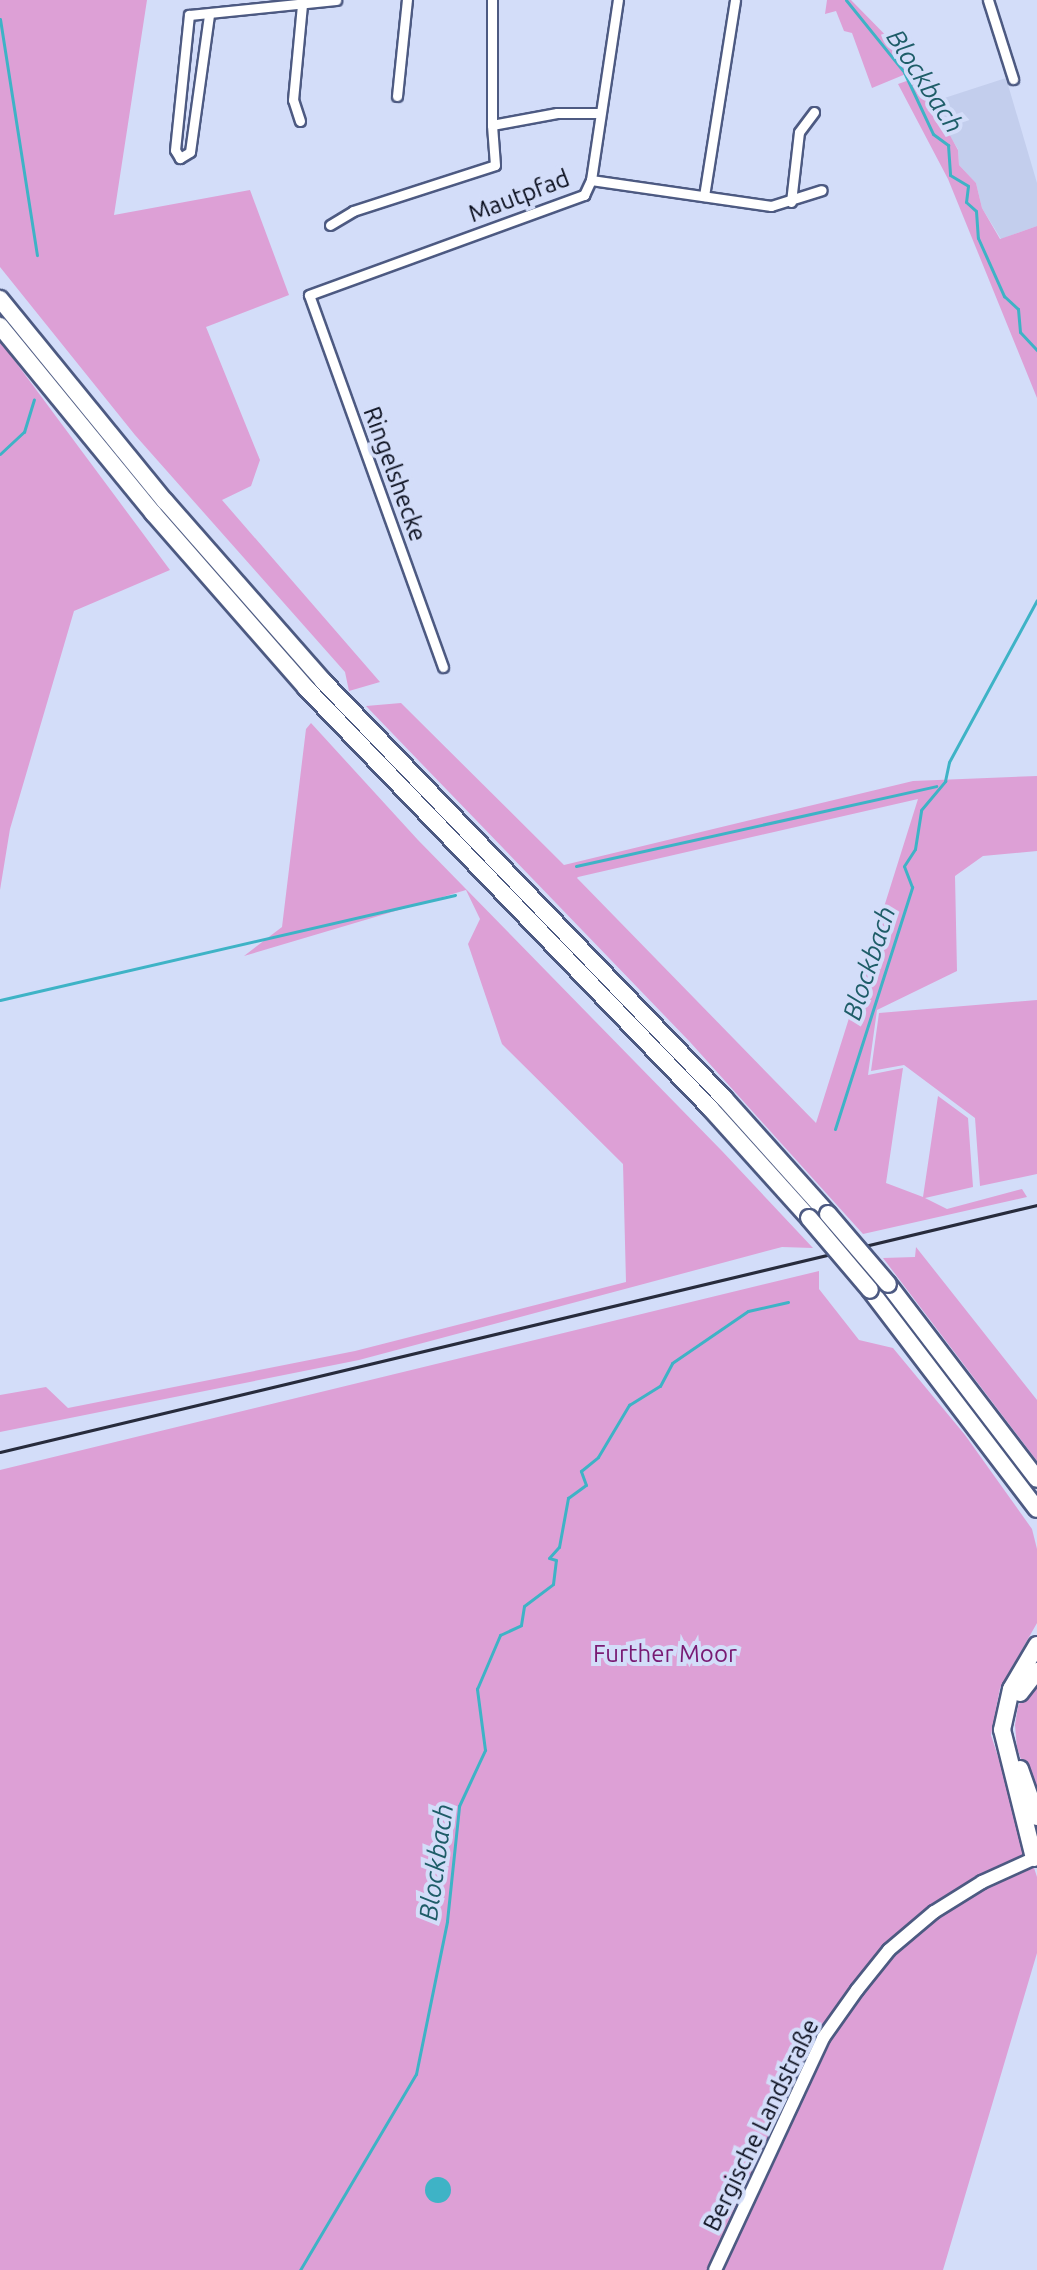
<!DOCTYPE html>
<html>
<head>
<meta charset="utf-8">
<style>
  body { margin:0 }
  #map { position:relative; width:1037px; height:2270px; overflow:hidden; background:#d3ddf9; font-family:Ubuntu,sans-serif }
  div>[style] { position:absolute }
  .built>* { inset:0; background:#c3ceed }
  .green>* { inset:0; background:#dda0d6 }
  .water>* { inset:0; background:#3eb3c6 }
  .round { border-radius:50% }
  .stream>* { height:3px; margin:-1.5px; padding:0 1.5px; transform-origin:1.5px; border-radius:1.5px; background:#3eb3c6 }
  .roads { filter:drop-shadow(2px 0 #4d5a82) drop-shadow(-2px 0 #4d5a82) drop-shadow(0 2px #4d5a82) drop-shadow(0 -2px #4d5a82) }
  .street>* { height:9px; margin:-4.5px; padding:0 4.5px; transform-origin:4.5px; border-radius:4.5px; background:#fff }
  .secondary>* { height:12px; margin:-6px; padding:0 6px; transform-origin:6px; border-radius:6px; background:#fff }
  .highway>* { height:16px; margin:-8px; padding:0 8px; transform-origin:8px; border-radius:8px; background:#fff }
  .rail>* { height:3px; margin:-1.5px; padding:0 1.5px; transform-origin:1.5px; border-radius:1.5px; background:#272b3c }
  .bridges { filter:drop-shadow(2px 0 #4d5a82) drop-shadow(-2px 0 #4d5a82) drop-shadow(0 2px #4d5a82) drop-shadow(0 -2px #4d5a82) }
  .highway-bridge>* { height:16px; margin:-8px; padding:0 8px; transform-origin:8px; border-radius:8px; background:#fff }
  span { translate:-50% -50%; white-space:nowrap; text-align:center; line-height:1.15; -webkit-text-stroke:8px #d3ddf9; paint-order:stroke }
  .street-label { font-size:24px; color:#080c1b }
  .park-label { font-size:24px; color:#781a73 }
  .water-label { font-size:26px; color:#1e5d68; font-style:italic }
</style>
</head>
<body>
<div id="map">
  <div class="built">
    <i style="clip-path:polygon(1006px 78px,1037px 183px,1037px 226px,1001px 239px,982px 208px,976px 183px,959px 165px,958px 149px,929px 103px)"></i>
  </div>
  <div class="green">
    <i style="clip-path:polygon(0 0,147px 0,114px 215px,250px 190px,289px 295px,206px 327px,260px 460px,251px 486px,222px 500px,380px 682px,349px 691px,345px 672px,135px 435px,0 267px)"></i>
    <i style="clip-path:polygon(827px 0,851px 0,905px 55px,913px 71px,872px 88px,852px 33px,844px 31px,836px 11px,825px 14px)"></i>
    <i style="clip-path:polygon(918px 77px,958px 150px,959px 165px,976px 183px,982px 208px,1000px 239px,1037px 226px,1037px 398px,948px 179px,898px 84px)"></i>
    <i style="clip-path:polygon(0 341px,170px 570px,74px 611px,10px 829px,0 890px)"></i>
    <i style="clip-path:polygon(evenodd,401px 703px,564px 865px,913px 781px,1037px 776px,1037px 851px,983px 856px,955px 876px,957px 971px,877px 1010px,868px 1075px,903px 1068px,886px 1183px,923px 1197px,938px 1096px,968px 1118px,973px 1187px,925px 1198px,947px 1209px,1022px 1189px,1027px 1197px,863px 1234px,690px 1042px,366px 706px,401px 703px,918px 799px,816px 1123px,577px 878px,578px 877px,918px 799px)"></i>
    <i style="clip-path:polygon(311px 723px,418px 840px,722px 1151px,813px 1248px,782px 1247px,359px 1360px,0 1432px,0 1395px,46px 1387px,68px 1408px,355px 1351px,626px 1282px,623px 1164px,502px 1044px,468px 944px,480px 919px,466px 890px,244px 956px,282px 927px,306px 729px)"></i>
    <i style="clip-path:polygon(1037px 1000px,1037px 1174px,980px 1186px,975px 1118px,904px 1065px,871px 1071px,879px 1013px)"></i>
    <i style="clip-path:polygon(916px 1247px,1037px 1400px,1037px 1461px,883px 1258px,915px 1257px)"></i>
    <i style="clip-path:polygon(819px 1271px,819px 1289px,859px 1340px,893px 1348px,965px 1435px,1032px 1529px,1037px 1549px,1037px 1623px,1000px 1688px,991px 1735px,1037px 1877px,1037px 1953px,943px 2270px,0 2270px,0 1470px)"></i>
    <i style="clip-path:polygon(1037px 1676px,1037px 1805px,1017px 1748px,1015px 1725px,1018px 1706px)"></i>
  </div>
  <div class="water">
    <i class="round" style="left:425px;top:2177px;width:26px;height:26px"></i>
  </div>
  <div class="stream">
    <i style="left:846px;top:0;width:92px;rotate:51.1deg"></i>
    <i style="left:904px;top:72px;width:68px;rotate:64.9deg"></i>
    <i style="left:933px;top:134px;width:19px;rotate:36deg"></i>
    <i style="left:948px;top:145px;width:30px;rotate:86deg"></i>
    <i style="left:950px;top:175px;width:21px;rotate:31deg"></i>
    <i style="left:968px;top:186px;width:16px;rotate:97deg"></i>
    <i style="left:966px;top:202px;width:13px;rotate:42deg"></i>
    <i style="left:976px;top:211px;width:27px;rotate:86deg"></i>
    <i style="left:978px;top:238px;width:64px;rotate:65.9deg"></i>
    <i style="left:1004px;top:296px;width:19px;rotate:43deg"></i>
    <i style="left:1018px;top:309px;width:23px;rotate:85deg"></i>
    <i style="left:1020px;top:332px;width:25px;rotate:47deg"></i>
    <i style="left:0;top:19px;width:239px;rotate:81.1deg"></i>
    <i style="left:0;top:454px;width:33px;rotate:-43deg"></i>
    <i style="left:24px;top:432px;width:34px;rotate:-73deg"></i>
    <i style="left:576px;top:866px;width:369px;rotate:-12.5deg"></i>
    <i style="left:0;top:1000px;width:467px;rotate:-13deg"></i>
    <i style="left:835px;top:1129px;width:254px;rotate:-72.3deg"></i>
    <i style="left:912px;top:887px;width:22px;rotate:-111deg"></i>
    <i style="left:904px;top:866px;width:20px;rotate:-57deg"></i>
    <i style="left:915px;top:849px;width:39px;rotate:-81deg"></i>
    <i style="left:921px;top:810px;width:38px;rotate:-50deg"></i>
    <i style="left:945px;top:781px;width:19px;rotate:-78deg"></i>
    <i style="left:949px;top:762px;width:184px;rotate:-61.5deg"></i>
    <i style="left:300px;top:2270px;width:228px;rotate:-59.4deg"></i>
    <i style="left:416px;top:2074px;width:156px;rotate:-78.5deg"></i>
    <i style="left:447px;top:1921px;width:116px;rotate:-84deg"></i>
    <i style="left:459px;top:1806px;width:62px;rotate:-65.1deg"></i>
    <i style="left:485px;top:1750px;width:62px;rotate:-97.5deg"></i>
    <i style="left:477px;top:1689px;width:59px;rotate:-66.9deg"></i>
    <i style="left:500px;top:1635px;width:23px;rotate:-25deg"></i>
    <i style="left:521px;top:1625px;width:19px;rotate:-81deg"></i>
    <i style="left:524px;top:1606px;width:36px;rotate:-37deg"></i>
    <i style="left:553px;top:1584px;width:24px;rotate:-83deg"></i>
    <i style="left:556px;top:1560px;width:7px;rotate:-164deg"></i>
    <i style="left:549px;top:1558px;width:15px;rotate:-48deg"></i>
    <i style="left:559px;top:1547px;width:50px;rotate:-79.6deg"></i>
    <i style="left:568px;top:1498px;width:22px;rotate:-36deg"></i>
    <i style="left:586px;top:1485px;width:15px;rotate:-110deg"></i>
    <i style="left:581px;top:1471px;width:22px;rotate:-39deg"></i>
    <i style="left:598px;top:1457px;width:61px;rotate:-59.2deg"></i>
    <i style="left:629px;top:1405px;width:36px;rotate:-32deg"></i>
    <i style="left:660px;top:1386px;width:26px;rotate:-62deg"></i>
    <i style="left:672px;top:1363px;width:92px;rotate:-34.4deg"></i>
    <i style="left:748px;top:1311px;width:41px;rotate:-12.7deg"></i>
  </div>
  <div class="roads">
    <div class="street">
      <i style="left:492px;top:0;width:125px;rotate:90deg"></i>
      <i style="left:988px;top:0;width:83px;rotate:72.4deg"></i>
      <i style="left:209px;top:15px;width:138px;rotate:97.9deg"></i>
      <i style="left:190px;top:152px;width:12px;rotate:149deg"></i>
      <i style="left:180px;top:158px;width:9px;rotate:-122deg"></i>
      <i style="left:175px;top:150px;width:136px;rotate:-84.1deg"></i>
      <i style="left:189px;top:15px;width:148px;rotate:-5.8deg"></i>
      <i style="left:397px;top:96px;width:97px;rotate:-84.1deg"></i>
      <i style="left:300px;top:121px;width:22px;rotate:-108deg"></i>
      <i style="left:293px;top:100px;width:96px;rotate:-84.6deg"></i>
      <i style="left:591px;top:180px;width:182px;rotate:8.2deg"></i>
      <i style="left:771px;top:206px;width:53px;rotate:-17.4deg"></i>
      <i style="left:704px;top:196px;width:198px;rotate:-81deg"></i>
      <i style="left:791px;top:202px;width:70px;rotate:-83.5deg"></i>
      <i style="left:799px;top:132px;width:25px;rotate:-53deg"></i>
      <i style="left:330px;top:225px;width:27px;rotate:-31deg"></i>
      <i style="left:353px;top:211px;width:149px;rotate:-17.9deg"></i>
      <i style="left:495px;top:165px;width:40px;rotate:-94.3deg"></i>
      <i style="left:492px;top:125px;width:66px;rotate:-10.5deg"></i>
      <i style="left:557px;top:113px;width:43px"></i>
      <i style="left:443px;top:667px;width:395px;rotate:-109.8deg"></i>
      <i style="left:309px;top:295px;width:293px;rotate:-20deg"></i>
      <i style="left:584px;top:195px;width:17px;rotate:-65deg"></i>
      <i style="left:591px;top:180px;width:182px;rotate:-81.5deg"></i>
    </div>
    <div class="secondary">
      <i style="left:715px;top:2270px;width:256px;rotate:-65deg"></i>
      <i style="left:823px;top:2038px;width:59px;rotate:-54.7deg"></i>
      <i style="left:857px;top:1990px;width:51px;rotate:-51.3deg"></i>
      <i style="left:889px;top:1950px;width:59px;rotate:-40.2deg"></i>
      <i style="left:934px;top:1912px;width:57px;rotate:-32deg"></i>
      <i style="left:982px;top:1882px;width:60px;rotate:-24.4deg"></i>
    </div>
    <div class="highway">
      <i style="left:0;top:299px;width:261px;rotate:50.8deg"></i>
      <i style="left:165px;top:501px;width:240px;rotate:48.7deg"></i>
      <i style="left:323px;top:681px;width:579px;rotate:46.12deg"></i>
      <i style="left:724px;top:1098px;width:156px;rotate:48.1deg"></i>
      <i style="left:0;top:326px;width:242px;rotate:50.7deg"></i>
      <i style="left:153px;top:513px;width:232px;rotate:48.8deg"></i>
      <i style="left:306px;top:688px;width:583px;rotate:46.11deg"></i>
      <i style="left:710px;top:1108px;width:148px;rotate:48deg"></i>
      <i style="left:888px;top:1284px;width:245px;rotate:52.6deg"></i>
      <i style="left:870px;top:1290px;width:275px;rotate:52.7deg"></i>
      <i style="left:1020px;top:1693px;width:28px;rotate:-52deg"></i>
      <i style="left:1020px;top:1769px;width:51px;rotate:70.5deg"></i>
      <i style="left:1034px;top:1858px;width:132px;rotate:-104deg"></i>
      <i style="left:1002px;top:1730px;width:42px;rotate:-77.6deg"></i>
      <i style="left:1011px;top:1689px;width:51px;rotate:-59.4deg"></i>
    </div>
  </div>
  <div class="rail">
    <i style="left:0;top:1452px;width:1066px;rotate:-13.4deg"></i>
  </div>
  <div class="bridges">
    <div class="highway-bridge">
      <i style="left:828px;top:1214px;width:92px;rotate:49.4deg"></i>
      <i style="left:809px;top:1218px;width:94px;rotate:49.7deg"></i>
    </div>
  </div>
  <div class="street-label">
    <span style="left:519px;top:196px;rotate:-21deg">Mautpfad</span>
    <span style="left:395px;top:474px;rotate:70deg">Ringelshecke</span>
    <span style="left:761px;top:2125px;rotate:-64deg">Bergische Landstraße</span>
  </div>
  <div class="park-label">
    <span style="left:665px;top:1654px">Further Moor</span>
  </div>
  <div class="water-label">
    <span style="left:925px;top:81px;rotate:57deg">Blockbach</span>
    <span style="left:869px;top:963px;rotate:-72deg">Blockbach</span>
    <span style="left:436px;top:1862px;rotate:-82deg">Blockbach</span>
  </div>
</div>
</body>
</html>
